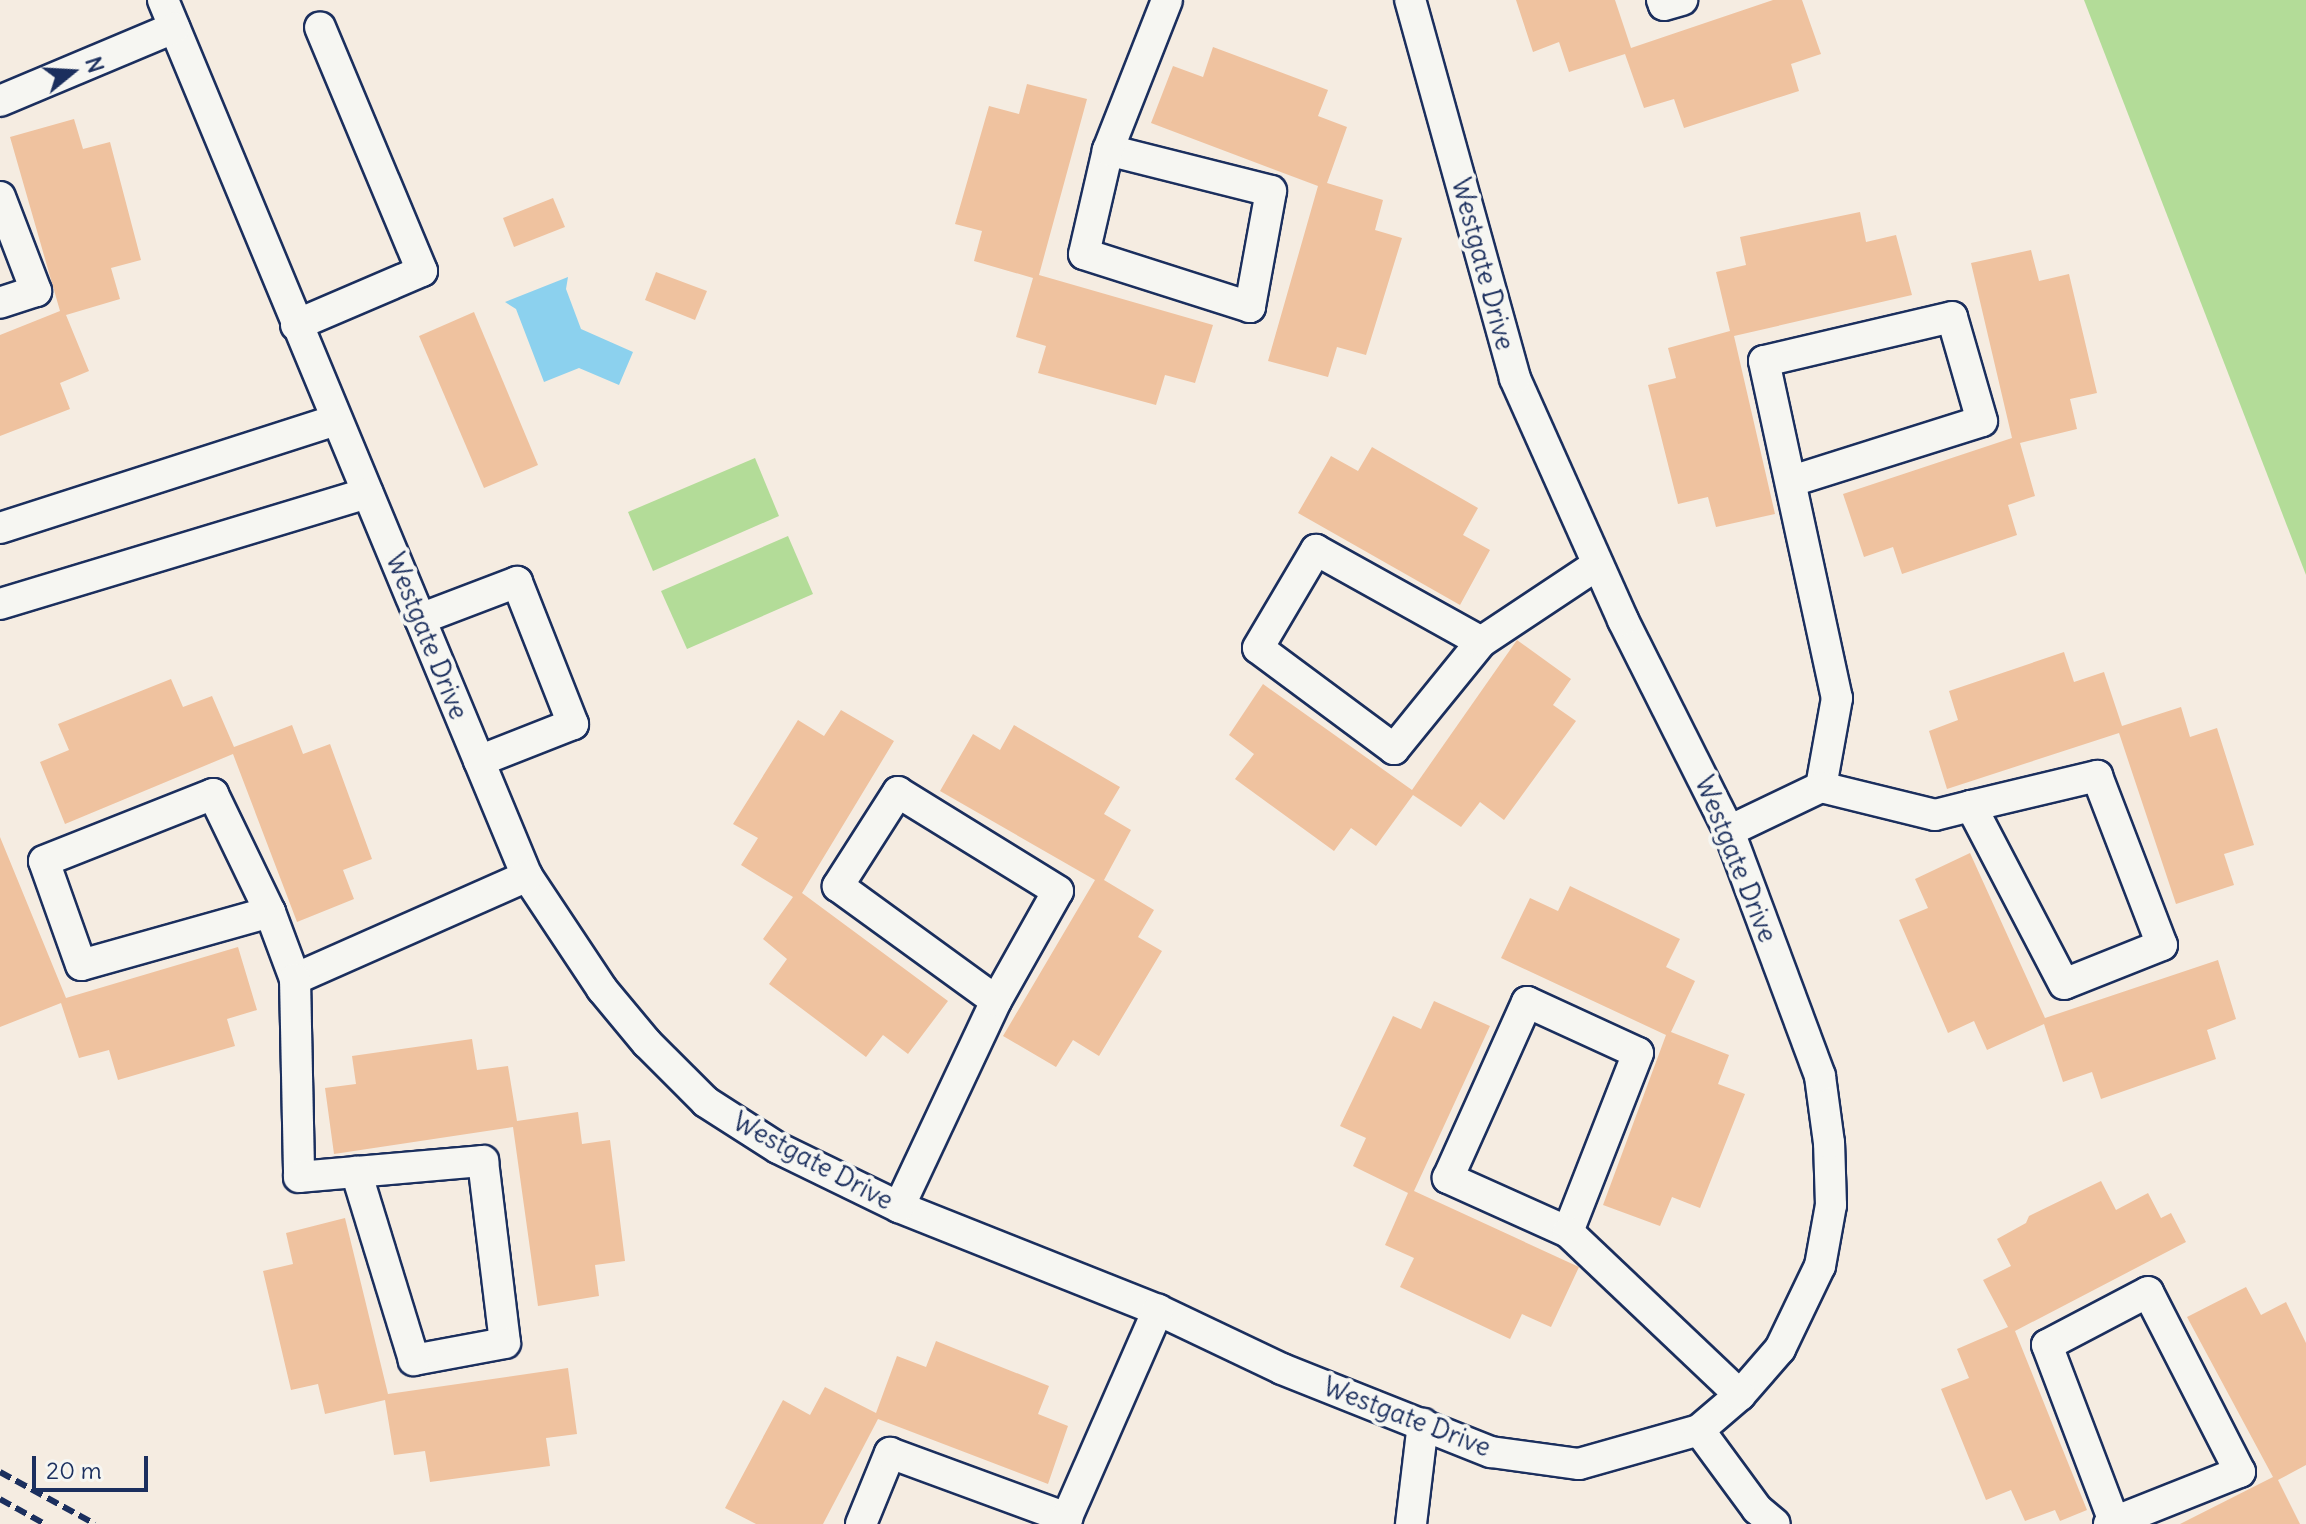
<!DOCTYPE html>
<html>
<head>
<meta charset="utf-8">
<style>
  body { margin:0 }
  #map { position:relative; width:2306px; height:1524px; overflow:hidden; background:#f5ece1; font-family:Delius,sans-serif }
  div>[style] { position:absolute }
  .green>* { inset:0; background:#b3dc98 }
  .water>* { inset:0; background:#8cd1ee }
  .building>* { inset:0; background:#efc29f }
  .roads { filter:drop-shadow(2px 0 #1b2f5e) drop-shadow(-2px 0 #1b2f5e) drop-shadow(0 2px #1b2f5e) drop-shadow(0 -2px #1b2f5e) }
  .street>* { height:30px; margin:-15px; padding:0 15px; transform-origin:15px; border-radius:15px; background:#f6f6f2 }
  .rail>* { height:6px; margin-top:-3px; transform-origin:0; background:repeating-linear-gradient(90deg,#1b2f5e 0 12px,transparent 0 18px) }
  span { translate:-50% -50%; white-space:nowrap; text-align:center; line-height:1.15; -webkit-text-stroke:8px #f6f6f2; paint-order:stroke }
  .street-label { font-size:26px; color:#1b2f5e }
  .north { position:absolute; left:32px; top:32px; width:80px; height:80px; -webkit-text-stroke:6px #f6f6f2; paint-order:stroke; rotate:72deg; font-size:22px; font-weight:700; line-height:32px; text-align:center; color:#1b2f5e }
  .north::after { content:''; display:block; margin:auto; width:28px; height:36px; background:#1b2f5e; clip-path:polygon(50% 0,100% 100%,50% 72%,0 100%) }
  .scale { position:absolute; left:32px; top:1456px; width:116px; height:36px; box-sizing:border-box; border:4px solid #1b2f5e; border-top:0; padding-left:10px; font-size:24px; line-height:28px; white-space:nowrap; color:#1b2f5e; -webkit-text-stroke:6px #f6f6f2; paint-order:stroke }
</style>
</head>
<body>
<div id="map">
  <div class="green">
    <i style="clip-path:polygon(2084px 0,2306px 0,2306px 575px)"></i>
    <i style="clip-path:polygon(755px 458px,779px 516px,653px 571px,628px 512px)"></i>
    <i style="clip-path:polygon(788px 536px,813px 594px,687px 649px,661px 591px)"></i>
  </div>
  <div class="water">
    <i style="clip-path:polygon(568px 277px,566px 289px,581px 329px,633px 352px,619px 385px,579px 368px,544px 382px,516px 309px,505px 302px)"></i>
  </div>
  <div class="building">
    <i style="clip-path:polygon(1516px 0,1615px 0,1631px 48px,1773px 0,1802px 0,1821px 54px,1791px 64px,1799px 91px,1684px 128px,1674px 99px,1644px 108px,1625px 54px,1569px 72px,1559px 42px,1533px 52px)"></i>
    <i style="clip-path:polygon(1213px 47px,1328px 90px,1318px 116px,1347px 127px,1327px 183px,1383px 200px,1375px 230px,1402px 238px,1366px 355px,1337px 347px,1328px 377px,1268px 361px,1318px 186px,1151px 123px,1173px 66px,1203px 77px)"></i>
    <i style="clip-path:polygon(1027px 84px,1087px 99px,1039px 275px,1213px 325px,1195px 383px,1165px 375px,1156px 405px,1038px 373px,1046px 346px,1016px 337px,1033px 278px,974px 261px,982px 231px,955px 224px,989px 106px,1019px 114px)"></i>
    <i style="clip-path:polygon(74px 119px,83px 149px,110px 142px,141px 260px,111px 268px,120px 299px,66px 315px,89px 371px,60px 383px,70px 409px,0 436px,0 335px,60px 311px,10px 137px)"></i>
    <i style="clip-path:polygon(553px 198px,565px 227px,514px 247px,503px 218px)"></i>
    <i style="clip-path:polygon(1860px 212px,1866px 242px,1896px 235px,1912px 295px,1734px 336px,1775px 514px,1716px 527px,1708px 497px,1678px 504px,1648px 385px,1676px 378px,1668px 348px,1730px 331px,1716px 272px,1746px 265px,1740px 237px)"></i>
    <i style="clip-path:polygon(2031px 250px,2039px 281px,2069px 274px,2097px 393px,2070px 399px,2077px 429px,2020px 443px,2035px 496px,2008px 505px,2017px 535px,1902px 574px,1893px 547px,1864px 557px,1843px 494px,2012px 438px,1971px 263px)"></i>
    <i style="clip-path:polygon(656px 272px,707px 291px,695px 320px,645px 300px)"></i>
    <i style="clip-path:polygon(474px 312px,538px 465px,484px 488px,419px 336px)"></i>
    <i style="clip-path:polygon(1372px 447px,1478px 508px,1463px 535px,1490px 550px,1460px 605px,1298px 513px,1331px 456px,1358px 471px)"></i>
    <i style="clip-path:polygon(1517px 640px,1571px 679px,1553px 705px,1576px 721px,1504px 820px,1480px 802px,1461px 827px,1413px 795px,1376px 846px,1351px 828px,1334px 851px,1235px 779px,1254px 754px,1229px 735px,1263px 684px,1412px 790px)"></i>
    <i style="clip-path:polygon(2064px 652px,2074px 682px,2104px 672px,2122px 726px,2181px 707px,2190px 737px,2217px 728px,2254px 845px,2224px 854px,2234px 885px,2176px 904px,2119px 733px,1947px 789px,1929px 731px,1958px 720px,1949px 691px)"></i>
    <i style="clip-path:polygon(171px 679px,183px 707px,212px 696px,234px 747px,292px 725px,303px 754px,330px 744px,372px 859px,343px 870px,354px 899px,297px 922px,233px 754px,65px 824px,40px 762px,69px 750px,58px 724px)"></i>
    <i style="clip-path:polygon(841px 710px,894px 741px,802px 893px,948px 1001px,908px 1054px,883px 1035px,866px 1057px,769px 984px,787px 959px,763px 939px,793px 897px,741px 865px,758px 838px,733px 824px,798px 720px,824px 736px)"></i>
    <i style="clip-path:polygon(1014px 725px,1120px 787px,1104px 814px,1131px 830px,1104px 880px,1154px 910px,1138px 937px,1162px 951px,1099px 1056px,1073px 1040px,1056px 1067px,1003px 1036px,1095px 880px,940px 791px,973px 734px,1000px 750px)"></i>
    <i style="clip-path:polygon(0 837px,66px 998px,238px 947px,257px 1010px,227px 1019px,235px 1046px,118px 1080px,109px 1050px,79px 1058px,61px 1003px,0 1027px)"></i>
    <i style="clip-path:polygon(1970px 853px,2045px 1018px,2218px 960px,2236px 1019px,2207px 1030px,2216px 1059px,2101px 1099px,2092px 1072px,2063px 1082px,2044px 1024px,1987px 1050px,1974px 1021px,1948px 1033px,1899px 920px,1928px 908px,1915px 879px)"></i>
    <i style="clip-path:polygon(1570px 886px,1680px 939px,1666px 967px,1695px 981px,1671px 1032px,1729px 1055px,1718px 1084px,1745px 1094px,1700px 1208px,1672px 1197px,1660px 1226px,1603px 1205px,1666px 1035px,1501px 958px,1530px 898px,1558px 911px)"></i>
    <i style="clip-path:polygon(1434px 1001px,1490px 1026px,1414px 1191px,1579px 1267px,1551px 1327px,1522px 1314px,1510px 1339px,1400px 1287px,1414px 1258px,1385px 1245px,1408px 1193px,1353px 1166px,1366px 1138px,1340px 1126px,1393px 1016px,1421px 1029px)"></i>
    <i style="clip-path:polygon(472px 1039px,477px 1070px,508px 1066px,517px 1121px,578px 1112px,582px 1144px,610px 1140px,625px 1261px,595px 1265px,599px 1296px,538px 1306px,513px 1127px,334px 1154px,325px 1088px,356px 1084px,352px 1056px)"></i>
    <i style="clip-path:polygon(2101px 1181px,2116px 1210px,2148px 1193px,2161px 1218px,2171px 1213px,2186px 1242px,2015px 1331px,2087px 1510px,2060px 1521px,2055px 1510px,2025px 1521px,2011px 1490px,1986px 1500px,1941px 1389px,1969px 1378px,1957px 1349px,2008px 1327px,1983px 1280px,2011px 1266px,1997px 1239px,2026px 1223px,2029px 1216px)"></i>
    <i style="clip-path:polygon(345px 1218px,388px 1394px,568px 1368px,577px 1434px,546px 1438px,550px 1466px,430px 1482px,425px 1451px,394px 1455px,385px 1400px,325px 1414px,318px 1384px,291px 1390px,263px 1271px,293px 1264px,286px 1233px)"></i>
    <i style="clip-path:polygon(2246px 1287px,2261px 1315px,2286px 1302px,2306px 1343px,2306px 1465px,2278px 1480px,2300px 1524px,2180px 1524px,2273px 1477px,2187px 1317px)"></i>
    <i style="clip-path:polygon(936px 1341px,1049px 1386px,1038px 1414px,1068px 1426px,1048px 1484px,878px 1419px,823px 1524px,756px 1524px,725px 1508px,783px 1400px,810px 1415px,825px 1387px,876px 1413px,897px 1356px,926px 1367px)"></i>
  </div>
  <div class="roads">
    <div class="street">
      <i style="left:163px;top:0;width:949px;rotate:67.44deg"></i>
      <i style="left:527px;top:876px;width:136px;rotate:56.4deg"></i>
      <i style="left:602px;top:989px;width:70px;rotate:50.2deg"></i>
      <i style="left:647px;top:1043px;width:83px;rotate:45deg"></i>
      <i style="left:706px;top:1102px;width:85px;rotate:32.6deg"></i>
      <i style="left:778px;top:1148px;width:135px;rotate:26deg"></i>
      <i style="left:899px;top:1207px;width:279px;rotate:21.7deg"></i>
      <i style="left:1158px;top:1310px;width:137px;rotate:25.4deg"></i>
      <i style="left:1282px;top:1369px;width:225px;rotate:21.7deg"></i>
      <i style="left:1491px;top:1452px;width:89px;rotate:7.8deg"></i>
      <i style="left:1579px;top:1464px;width:125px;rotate:-15.8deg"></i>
      <i style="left:1699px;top:1430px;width:54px;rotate:-40.5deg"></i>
      <i style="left:1740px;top:1395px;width:61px;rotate:-49deg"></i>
      <i style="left:1780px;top:1349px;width:92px;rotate:-64.3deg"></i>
      <i style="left:1820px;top:1266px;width:62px;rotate:-79.8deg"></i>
      <i style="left:1831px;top:1205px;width:62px;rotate:-91.8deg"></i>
      <i style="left:1829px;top:1143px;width:68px;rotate:-97.7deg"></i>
      <i style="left:1820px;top:1076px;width:261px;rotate:-110.4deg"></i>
      <i style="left:1729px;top:831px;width:236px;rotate:-116.7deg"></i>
      <i style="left:1623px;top:620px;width:265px;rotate:-114.1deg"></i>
      <i style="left:1515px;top:378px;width:392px;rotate:-105.5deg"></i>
      <i style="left:1662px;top:0;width:5px;rotate:68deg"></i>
      <i style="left:1664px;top:5px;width:19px;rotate:-16deg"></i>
      <i style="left:0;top:101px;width:189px;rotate:-22.8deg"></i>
      <i style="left:1108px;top:150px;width:168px;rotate:14.1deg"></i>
      <i style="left:1271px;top:191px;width:118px;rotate:100.3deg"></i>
      <i style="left:1250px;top:307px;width:174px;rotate:-162.3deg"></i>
      <i style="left:1084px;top:254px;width:107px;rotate:-77deg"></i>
      <i style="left:1108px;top:150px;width:161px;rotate:-68.5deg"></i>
      <i style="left:0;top:197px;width:101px;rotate:69deg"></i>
      <i style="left:36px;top:291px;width:38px;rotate:162deg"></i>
      <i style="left:296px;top:325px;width:137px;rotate:-23.2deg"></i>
      <i style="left:422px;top:271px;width:264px;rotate:-112.7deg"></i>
      <i style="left:1792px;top:481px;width:199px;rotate:-17.5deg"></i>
      <i style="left:1982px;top:421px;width:108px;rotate:-106.1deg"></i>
      <i style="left:1952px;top:317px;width:193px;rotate:166.8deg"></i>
      <i style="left:1764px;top:361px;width:345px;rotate:77.8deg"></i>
      <i style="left:1837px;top:698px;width:90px;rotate:100.2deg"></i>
      <i style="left:0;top:528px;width:353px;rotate:-17.8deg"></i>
      <i style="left:0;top:604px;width:384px;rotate:-16.8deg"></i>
      <i style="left:420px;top:619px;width:104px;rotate:-20.9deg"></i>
      <i style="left:517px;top:582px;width:153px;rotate:68.5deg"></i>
      <i style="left:573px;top:724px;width:101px;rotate:158.5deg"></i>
      <i style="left:1481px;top:642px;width:138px;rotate:129.1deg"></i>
      <i style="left:1394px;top:749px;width:169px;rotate:-143.4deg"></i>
      <i style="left:1258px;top:648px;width:114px;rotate:-59.4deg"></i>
      <i style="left:1316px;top:550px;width:189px;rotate:29.1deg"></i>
      <i style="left:1481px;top:642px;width:139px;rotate:-33.6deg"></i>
      <i style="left:1729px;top:831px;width:102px;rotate:-25.6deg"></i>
      <i style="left:1821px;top:787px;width:117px;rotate:13.8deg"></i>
      <i style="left:1935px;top:815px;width:37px;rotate:-14deg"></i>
      <i style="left:1971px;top:806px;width:130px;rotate:-13.4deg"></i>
      <i style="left:2097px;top:776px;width:181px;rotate:69deg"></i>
      <i style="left:2162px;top:945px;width:105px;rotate:158.3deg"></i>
      <i style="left:2064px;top:984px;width:201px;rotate:-117.6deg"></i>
      <i style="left:270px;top:912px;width:196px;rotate:164.3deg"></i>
      <i style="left:81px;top:965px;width:110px;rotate:-109.6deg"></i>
      <i style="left:44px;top:861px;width:182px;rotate:-21.6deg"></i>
      <i style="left:213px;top:794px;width:131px;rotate:64.2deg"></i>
      <i style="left:270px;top:912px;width:72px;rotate:69.5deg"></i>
      <i style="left:295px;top:979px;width:254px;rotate:-23.9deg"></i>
      <i style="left:295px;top:979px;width:198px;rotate:88.8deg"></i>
      <i style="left:299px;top:1177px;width:185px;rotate:-5deg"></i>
      <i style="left:483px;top:1161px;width:183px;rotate:83.1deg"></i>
      <i style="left:505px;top:1343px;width:93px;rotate:169.4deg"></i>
      <i style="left:414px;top:1360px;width:197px;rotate:-107.1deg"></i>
      <i style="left:899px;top:1207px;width:228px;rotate:-64.8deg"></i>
      <i style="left:996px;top:1001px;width:126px;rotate:-60.6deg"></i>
      <i style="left:1058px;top:891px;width:188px;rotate:-148.3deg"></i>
      <i style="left:898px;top:792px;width:112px;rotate:122.6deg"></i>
      <i style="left:838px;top:886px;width:195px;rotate:36deg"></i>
      <i style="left:1568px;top:1232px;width:132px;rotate:-155.8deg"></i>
      <i style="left:1448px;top:1178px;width:193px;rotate:-65.8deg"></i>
      <i style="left:1527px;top:1002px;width:122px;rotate:24.7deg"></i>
      <i style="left:1638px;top:1053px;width:192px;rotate:111.4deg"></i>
      <i style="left:1568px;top:1232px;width:237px;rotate:43.5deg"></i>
      <i style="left:1699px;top:1430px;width:98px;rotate:53.7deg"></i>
      <i style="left:1757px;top:1509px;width:23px;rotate:40deg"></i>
      <i style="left:861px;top:1524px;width:77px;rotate:-67.8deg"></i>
      <i style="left:890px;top:1453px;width:189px;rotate:20.2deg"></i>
      <i style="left:1064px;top:1524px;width:234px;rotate:-66.3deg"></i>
      <i style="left:1411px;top:1524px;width:101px;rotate:-83.2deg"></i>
      <i style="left:2109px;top:1524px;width:141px;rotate:-21.7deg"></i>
      <i style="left:2240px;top:1472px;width:202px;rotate:-117.1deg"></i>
      <i style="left:2148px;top:1292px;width:114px;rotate:152.3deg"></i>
      <i style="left:2047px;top:1345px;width:186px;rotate:69.2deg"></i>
    </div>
  </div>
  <div class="rail">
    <i style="left:0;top:1472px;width:108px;rotate:28.7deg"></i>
    <i style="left:0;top:1499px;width:51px;rotate:29.1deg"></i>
  </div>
  <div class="street-label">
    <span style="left:1483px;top:264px;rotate:75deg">Westgate Drive</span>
    <span style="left:427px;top:636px;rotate:68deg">Westgate Drive</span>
    <span style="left:1736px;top:859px;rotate:68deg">Westgate Drive</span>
    <span style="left:813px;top:1161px;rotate:28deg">Westgate Drive</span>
    <span style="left:1407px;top:1417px;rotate:21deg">Westgate Drive</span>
  </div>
  <div class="north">N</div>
  <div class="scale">20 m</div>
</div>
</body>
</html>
